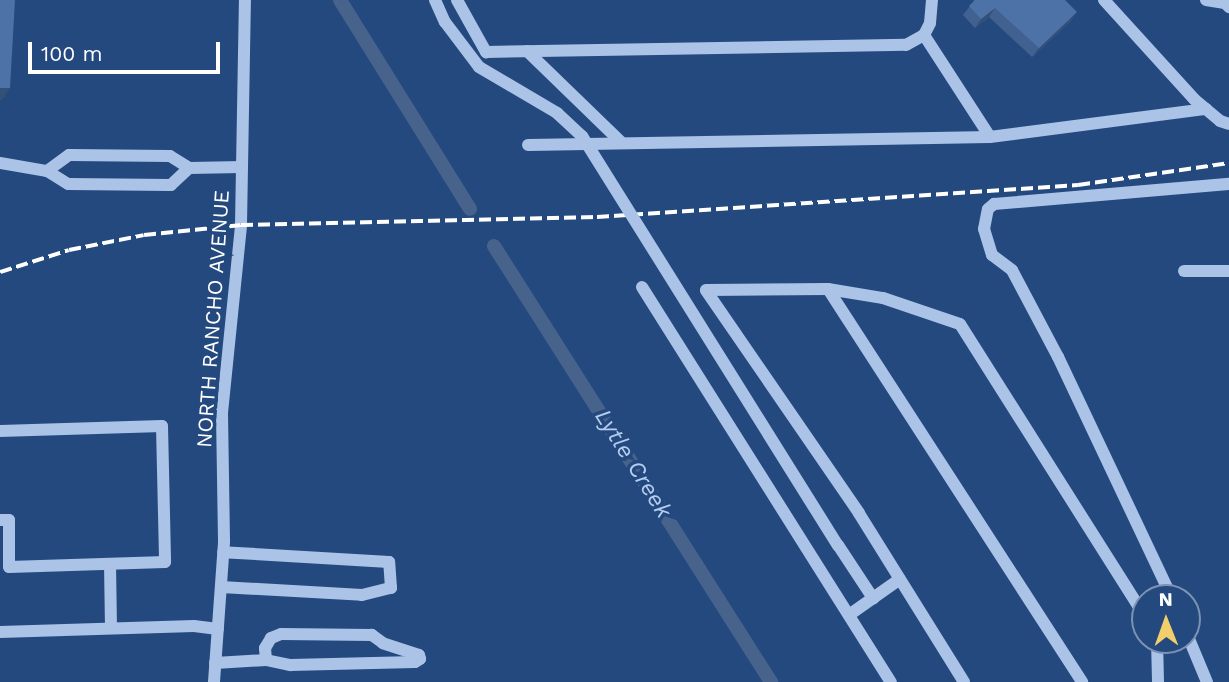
<!DOCTYPE html>
<html>
<head>
<meta charset="utf-8">
<style>
  body { margin:0 }
  #map { position:relative; width:1229px; height:682px; overflow:hidden; background:#24497f; font-family:"Work Sans",sans-serif }
  div>[style] { position:absolute }
  .canal>* { height:14px; margin:-7px; padding:0 7px; transform-origin:7px; border-radius:7px; background:#48638b }
  .minor>* { height:12px; margin:-6px; padding:0 6px; transform-origin:6px; border-radius:6px; background:#aac3e6 }
  .rail>* { height:3.5px; margin-top:-1.75px; transform-origin:0; background:repeating-linear-gradient(90deg,#fff 0 12px,transparent 0 17px) }
  .minor-bridge>* { height:12px; margin:-6px; padding:0 6px; transform-origin:6px; border-radius:6px; background:#aac3e6 }
  .wall>* { inset:0; background:#416290 }
  .shaded-wall>* { inset:0; background:#355076 }
  .building>* { inset:0; background:#4c72a8 }
  span { translate:-50% -50%; white-space:nowrap; text-align:center; line-height:1.15; -webkit-text-stroke:7px #24497f; paint-order:stroke }
  .street-label { font-size:21px; color:#fff }
  .water-label { font-size:23px; color:#b5cdee; font-style:italic }
  .north { position:absolute; left:1131px; top:584px; width:70px; height:70px; box-sizing:border-box; background:#24497f; border:2px solid #7c92b2; border-radius:50%; rotate:359deg; font-size:19px; font-weight:700; line-height:28px; text-align:center; color:#fff }
  .north::after { content:''; display:block; margin:auto; width:24px; height:32px; background:#f1cf6d; clip-path:polygon(50% 0,100% 100%,50% 72%,0 100%) }
  .scale { position:absolute; left:28px; top:42px; width:192px; height:32px; box-sizing:border-box; border:4px solid #fff; border-top:0; padding-left:9px; font-size:21px; line-height:24px; white-space:nowrap; color:#fff; -webkit-text-stroke:5px #24497f; paint-order:stroke }
</style>
</head>
<body>
<div id="map">
  <div class="canal">
    <i style="left:340px;top:0;width:246px;rotate:58.1deg"></i>
    <i style="left:494px;top:246px;width:517px;rotate:57.57deg"></i>
  </div>
  <div class="minor">
    <i style="left:435px;top:0;width:24px;rotate:66deg"></i>
    <i style="left:445px;top:22px;width:56px;rotate:52.9deg"></i>
    <i style="left:457px;top:0;width:60px;rotate:60.9deg"></i>
    <i style="left:486px;top:52px;width:420px;rotate:-1deg"></i>
    <i style="left:906px;top:45px;width:21px;rotate:-29deg"></i>
    <i style="left:924px;top:35px;width:13px;rotate:-63deg"></i>
    <i style="left:930px;top:23px;width:23px;rotate:-85deg"></i>
    <i style="left:1104px;top:0;width:134px;rotate:47.7deg"></i>
    <i style="left:1194px;top:99px;width:34px;rotate:40deg"></i>
    <i style="left:1220px;top:121px;width:9px;rotate:18deg"></i>
    <i style="left:1206px;top:0;width:19px;rotate:9deg"></i>
    <i style="left:1225px;top:3px;width:6px;rotate:45deg"></i>
    <i style="left:924px;top:35px;width:121px;rotate:57.1deg"></i>
    <i style="left:527px;top:51px;width:132px;rotate:44.1deg"></i>
    <i style="left:528px;top:145px;width:462px;rotate:-1deg"></i>
    <i style="left:990px;top:137px;width:218px;rotate:-7.4deg"></i>
    <i style="left:0;top:163px;width:48px;rotate:9.7deg"></i>
    <i style="left:189px;top:168px;width:25px;rotate:137deg"></i>
    <i style="left:171px;top:185px;width:103px;rotate:-179.4deg"></i>
    <i style="left:68px;top:184px;width:25px;rotate:-148deg"></i>
    <i style="left:47px;top:171px;width:27px;rotate:-36deg"></i>
    <i style="left:69px;top:155px;width:101px;rotate:0.6deg"></i>
    <i style="left:170px;top:156px;width:22px;rotate:32deg"></i>
    <i style="left:189px;top:168px;width:53px;rotate:-1.1deg"></i>
    <i style="left:1184px;top:271px;width:45px"></i>
    <i style="left:642px;top:287px;width:467px;rotate:57.8deg"></i>
    <i style="left:828px;top:289px;width:56px;rotate:9.3deg"></i>
    <i style="left:883px;top:298px;width:81px;rotate:18.7deg"></i>
    <i style="left:960px;top:324px;width:347px;rotate:57.7deg"></i>
    <i style="left:0;top:431px;width:162px;rotate:-1.8deg"></i>
    <i style="left:162px;top:426px;width:136px;rotate:88.7deg"></i>
    <i style="left:165px;top:562px;width:156px;rotate:178.2deg"></i>
    <i style="left:9px;top:567px;width:47px;rotate:-90deg"></i>
    <i style="left:9px;top:520px;width:9px;rotate:180deg"></i>
    <i style="left:838px;top:545px;width:64px;rotate:56.6deg"></i>
    <i style="left:110px;top:564px;width:64px;rotate:89.1deg"></i>
    <i style="left:221px;top:587px;width:141px;rotate:3.2deg"></i>
    <i style="left:362px;top:595px;width:30px;rotate:-14deg"></i>
    <i style="left:391px;top:588px;width:26px;rotate:-94deg"></i>
    <i style="left:389px;top:562px;width:166px;rotate:-176.6deg"></i>
    <i style="left:1172px;top:598px;width:267px;rotate:-115.3deg"></i>
    <i style="left:1058px;top:357px;width:98px;rotate:-117.9deg"></i>
    <i style="left:1012px;top:270px;width:25px;rotate:-143deg"></i>
    <i style="left:992px;top:255px;width:27px;rotate:-107deg"></i>
    <i style="left:984px;top:229px;width:20px;rotate:-79deg"></i>
    <i style="left:988px;top:209px;width:8px;rotate:-40deg"></i>
    <i style="left:994px;top:204px;width:236px;rotate:-4.9deg"></i>
    <i style="left:849px;top:615px;width:62px;rotate:-35.2deg"></i>
    <i style="left:0;top:632px;width:194px;rotate:-1.8deg"></i>
    <i style="left:194px;top:626px;width:24px;rotate:7deg"></i>
    <i style="left:1187px;top:634px;width:52px;rotate:67.4deg"></i>
    <i style="left:1157px;top:640px;width:42px;rotate:88.6deg"></i>
    <i style="left:215px;top:663px;width:51px;rotate:-3.4deg"></i>
    <i style="left:266px;top:660px;width:25px;rotate:12deg"></i>
    <i style="left:290px;top:665px;width:125px;rotate:-1.4deg"></i>
    <i style="left:415px;top:662px;width:6px;rotate:-31deg"></i>
    <i style="left:420px;top:659px;width:4px;rotate:-104deg"></i>
    <i style="left:419px;top:655px;width:38px;rotate:-162deg"></i>
    <i style="left:383px;top:643px;width:14px;rotate:-144deg"></i>
    <i style="left:372px;top:635px;width:91px;rotate:-179.4deg"></i>
    <i style="left:281px;top:634px;width:11px;rotate:158deg"></i>
    <i style="left:271px;top:638px;width:12px;rotate:121deg"></i>
    <i style="left:265px;top:648px;width:12px;rotate:85deg"></i>
    <i style="left:214px;top:682px;width:141px;rotate:-85.9deg"></i>
    <i style="left:224px;top:541px;width:128px;rotate:-90.9deg"></i>
    <i style="left:222px;top:413px;width:189px;rotate:-84.2deg"></i>
    <i style="left:241px;top:225px;width:225px;rotate:-89deg"></i>
    <i style="left:964px;top:682px;width:199px;rotate:-121.9deg"></i>
    <i style="left:859px;top:513px;width:270px;rotate:-124.5deg"></i>
    <i style="left:706px;top:290px;width:122px;rotate:-0.5deg"></i>
    <i style="left:828px;top:289px;width:468px;rotate:57.1deg"></i>
  </div>
  <div class="rail">
    <i style="left:0;top:272px;width:72px;rotate:-17.7deg"></i>
    <i style="left:69px;top:250px;width:76px;rotate:-11.3deg"></i>
    <i style="left:144px;top:235px;width:98px;rotate:-5.9deg"></i>
    <i style="left:241px;top:225px;width:356px;rotate:-1.3deg"></i>
    <i style="left:597px;top:217px;width:482px;rotate:-3.8deg"></i>
    <i style="left:1078px;top:185px;width:153px;rotate:-8.3deg"></i>
  </div>
  <div class="minor-bridge">
    <i style="left:479px;top:67px;width:91px;rotate:30.5deg"></i>
    <i style="left:557px;top:113px;width:34px;rotate:43deg"></i>
    <i style="left:582px;top:136px;width:483px;rotate:58deg"></i>
  </div>
  <div class="wall">
    <i style="clip-path:polygon(973px 0,1065px 0,1071px 21px,1032px 57px,989px 17px,975px 28px,963px 15px,974px 1px)"></i>
  </div>
  <div class="shaded-wall">
    <i style="clip-path:polygon(995px 8px,989px 17px,975px 28px,981px 19px)"></i>
    <i style="clip-path:polygon(1077px 12px,1071px 21px,1032px 57px,1039px 48px)"></i>
    <i style="clip-path:polygon(0 88px,10px 88px,2px 100px,0 100px)"></i>
  </div>
  <div class="building">
    <i style="clip-path:polygon(0 0,15px 0,10px 88px,0 88px)"></i>
    <i style="clip-path:polygon(975px 0,1065px 0,1077px 12px,1039px 48px,995px 8px,981px 19px,969px 6px)"></i>
  </div>
  <div class="street-label">
    <span style="left:213px;top:319px;rotate:-86deg">NORTH RANCHO AVENUE</span>
  </div>
  <div class="water-label">
    <span style="left:633px;top:464px;rotate:58deg">Lytle Creek</span>
  </div>
  <div class="north">N</div>
  <div class="scale">100 m</div>
</div>
</body>
</html>
